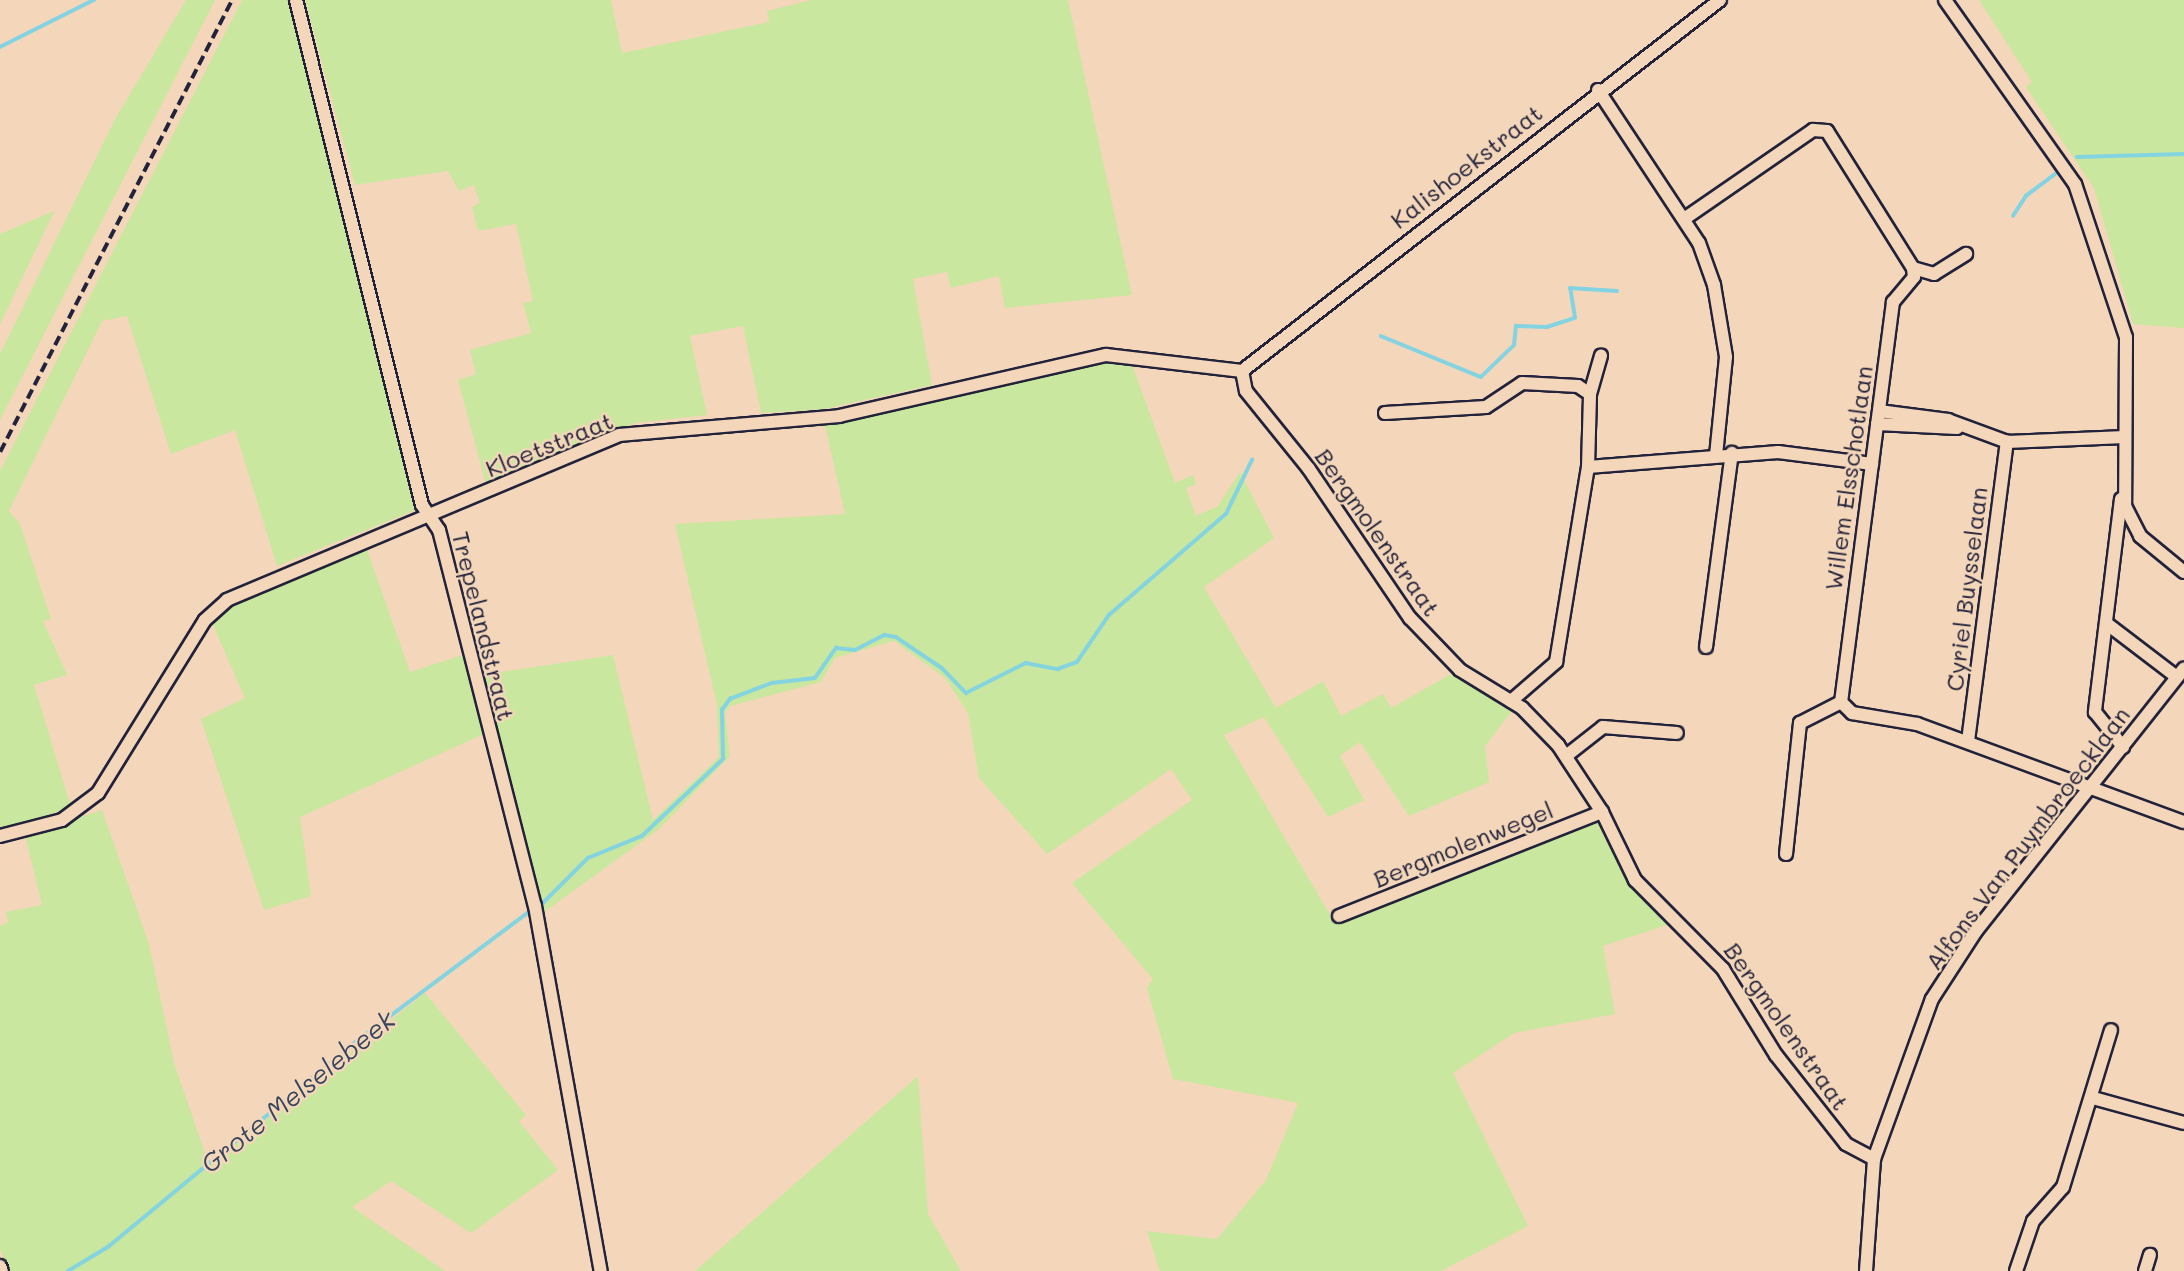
<!DOCTYPE html>
<html>
<head>
<meta charset="utf-8">
<style>
  body { margin:0 }
  #map { position:relative; width:2184px; height:1271px; overflow:hidden; background:#f4d7ba; font-family:Mali,sans-serif }
  div>[style] { position:absolute }
  .green>* { inset:0; background:#c9e79e }
  .stream>* { height:3.5px; margin:-1.75px; padding:0 1.75px; transform-origin:1.75px; border-radius:1.75px; background:#84d3e0 }
  .roads { filter:drop-shadow(2px 0 #22223b) drop-shadow(-2px 0 #22223b) drop-shadow(0 2px #22223b) drop-shadow(0 -2px #22223b) }
  .minor>* { height:12px; margin:-6px; padding:0 6px; transform-origin:6px; border-radius:6px; background:#f4d7ba }
  .rail>* { height:3.5px; margin-top:-1.75px; transform-origin:0; background:repeating-linear-gradient(90deg,#22223b 0 10px,transparent 0 15px) }
  span { translate:-50% -50%; white-space:nowrap; text-align:center; line-height:1.15; -webkit-text-stroke:5px #f4d7ba; paint-order:stroke }
  .street-label { font-size:24px; color:#22223b }
  .water-label { font-size:26px; color:#36455c; font-style:italic }
</style>
</head>
<body>
<div id="map">
  <div class="green">
    <i style="clip-path:polygon(186px 0,215px 0,0 420px,0 354px,114px 121px)"></i>
    <i style="clip-path:polygon(242px 0,291px 0,418px 509px,277px 566px,235px 430px,171px 454px,127px 316px,102px 321px,9px 511px,20px 524px,51px 619px,43px 621px,67px 675px,34px 685px,71px 807px,0 831px,0 471px)"></i>
    <i style="clip-path:polygon(305px 0,611px 0,622px 53px,769px 22px,767px 11px,811px 0,1068px 0,1132px 295px,1005px 308px,999px 276px,951px 288px,947px 272px,913px 279px,932px 385px,824px 409px,761px 413px,743px 326px,690px 336px,707px 415px,635px 423px,486px 484px,458px 380px,476px 374px,470px 350px,531px 333px,523px 303px,533px 301px,516px 224px,478px 231px,472px 207px,480px 203px,474px 185px,459px 191px,448px 171px,355px 185px)"></i>
    <i style="clip-path:polygon(1979px 0,2184px 0,2184px 328px,2133px 324px,2094px 188px,2026px 87px,2032px 82px)"></i>
    <i style="clip-path:polygon(54px 211px,54px 212px,0 324px,0 234px)"></i>
    <i style="clip-path:polygon(1131px 362px,1175px 483px,1193px 475px,1196px 484px,1186px 488px,1196px 516px,1218px 506px,1240px 472px,1274px 538px,1204px 587px,1276px 708px,1323px 681px,1341px 716px,1383px 694px,1391px 708px,1455px 672px,1515px 707px,1485px 746px,1489px 782px,1409px 816px,1360px 742px,1340px 756px,1364px 800px,1328px 817px,1264px 717px,1224px 735px,1335px 923px,1598px 815px,1629px 884px,1670px 924px,1603px 946px,1615px 1014px,1514px 1033px,1453px 1073px,1528px 1226px,1441px 1271px,1160px 1271px,1147px 1231px,1217px 1239px,1266px 1180px,1298px 1103px,1173px 1079px,1147px 988px,1153px 979px,1072px 883px,1192px 800px,1171px 769px,1047px 854px,979px 778px,968px 713px,945px 678px,894px 641px,835px 658px,821px 682px,730px 706px,725px 713px,730px 756px,659px 829px,544px 912px,482px 675px,613px 655px,653px 820px,719px 757px,717px 705px,675px 524px,845px 514px,824px 421px,1081px 363px)"></i>
    <i style="clip-path:polygon(365px 544px,410px 672px,466px 654px,484px 734px,300px 817px,311px 896px,264px 910px,201px 719px,245px 698px,213px 625px,224px 608px)"></i>
    <i style="clip-path:polygon(102px 810px,149px 944px,174px 1063px,209px 1165px,425px 993px,526px 1115px,519px 1121px,558px 1170px,471px 1233px,391px 1181px,352px 1207px,445px 1271px,9px 1271px,0 1249px,0 926px,8px 922px,6px 912px,42px 905px,25px 835px)"></i>
    <i style="clip-path:polygon(918px 1076px,928px 1214px,961px 1271px,695px 1271px)"></i>
  </div>
  <div class="stream">
    <i style="left:0;top:47px;width:105px;rotate:-26.6deg"></i>
    <i style="left:2077px;top:157px;width:107px;rotate:-1.6deg"></i>
    <i style="left:2013px;top:216px;width:24px;rotate:-57deg"></i>
    <i style="left:2026px;top:196px;width:38px;rotate:-37deg"></i>
    <i style="left:1381px;top:336px;width:108px;rotate:22.3deg"></i>
    <i style="left:1481px;top:377px;width:46px;rotate:-44.1deg"></i>
    <i style="left:1514px;top:345px;width:19px;rotate:-84deg"></i>
    <i style="left:1516px;top:326px;width:31px;rotate:2deg"></i>
    <i style="left:1547px;top:327px;width:29px;rotate:-18deg"></i>
    <i style="left:1575px;top:318px;width:30px;rotate:-99deg"></i>
    <i style="left:1570px;top:288px;width:47px;rotate:3.7deg"></i>
    <i style="left:540px;top:906px;width:68px;rotate:-45deg"></i>
    <i style="left:588px;top:858px;width:58px;rotate:-22.2deg"></i>
    <i style="left:642px;top:836px;width:112px;rotate:-43.5deg"></i>
    <i style="left:723px;top:759px;width:49px;rotate:-91.2deg"></i>
    <i style="left:722px;top:710px;width:14px;rotate:-54deg"></i>
    <i style="left:730px;top:699px;width:45px;rotate:-20.9deg"></i>
    <i style="left:772px;top:683px;width:43px;rotate:-6.6deg"></i>
    <i style="left:815px;top:678px;width:37px;rotate:-55deg"></i>
    <i style="left:836px;top:648px;width:19px;rotate:6deg"></i>
    <i style="left:855px;top:650px;width:33px;rotate:-27deg"></i>
    <i style="left:884px;top:635px;width:12px;rotate:9deg"></i>
    <i style="left:896px;top:637px;width:55px;rotate:34deg"></i>
    <i style="left:942px;top:668px;width:35px;rotate:46deg"></i>
    <i style="left:966px;top:693px;width:67px;rotate:-26.6deg"></i>
    <i style="left:1026px;top:663px;width:33px;rotate:11deg"></i>
    <i style="left:1058px;top:669px;width:20px;rotate:-20deg"></i>
    <i style="left:1077px;top:662px;width:57px;rotate:-55.8deg"></i>
    <i style="left:1109px;top:615px;width:155px;rotate:-40.8deg"></i>
    <i style="left:1226px;top:514px;width:60px;rotate:-64.3deg"></i>
    <i style="left:68px;top:1271px;width:47px;rotate:-31deg"></i>
    <i style="left:108px;top:1247px;width:318px;rotate:-39.6deg"></i>
    <i style="left:353px;top:1044px;width:220px;rotate:-36.9deg"></i>
  </div>
  <div class="roads">
    <div class="minor">
      <i style="left:296px;top:0;width:520px;rotate:75.99deg"></i>
      <i style="left:422px;top:505px;width:30px;rotate:56deg"></i>
      <i style="left:439px;top:530px;width:388px;rotate:75.7deg"></i>
      <i style="left:535px;top:906px;width:371px;rotate:79.8deg"></i>
      <i style="left:1945px;top:0;width:225px;rotate:54.8deg"></i>
      <i style="left:2075px;top:184px;width:161px;rotate:71.6deg"></i>
      <i style="left:2126px;top:337px;width:169px;rotate:90.3deg"></i>
      <i style="left:2125px;top:506px;width:34px;rotate:63deg"></i>
      <i style="left:2140px;top:536px;width:57px;rotate:39.3deg"></i>
      <i style="left:1598px;top:90px;width:183px;rotate:56.6deg"></i>
      <i style="left:1699px;top:243px;width:45px;rotate:70.3deg"></i>
      <i style="left:1714px;top:285px;width:73px;rotate:80.5deg"></i>
      <i style="left:1726px;top:357px;width:99px;rotate:95.8deg"></i>
      <i style="left:1684px;top:219px;width:157px;rotate:-34.6deg"></i>
      <i style="left:1813px;top:130px;width:14px;rotate:4deg"></i>
      <i style="left:1827px;top:131px;width:162px;rotate:57.9deg"></i>
      <i style="left:1913px;top:268px;width:9px;rotate:84deg"></i>
      <i style="left:1914px;top:277px;width:33px;rotate:130deg"></i>
      <i style="left:1893px;top:302px;width:403px;rotate:97.4deg"></i>
      <i style="left:1913px;top:268px;width:22px;rotate:16deg"></i>
      <i style="left:1934px;top:274px;width:38px;rotate:-32deg"></i>
      <i style="left:1242px;top:371px;width:20px;rotate:79deg"></i>
      <i style="left:1246px;top:391px;width:100px;rotate:51.1deg"></i>
      <i style="left:1309px;top:469px;width:180px;rotate:55.9deg"></i>
      <i style="left:1410px;top:618px;width:72px;rotate:46.1deg"></i>
      <i style="left:1460px;top:670px;width:73px;rotate:31.5deg"></i>
      <i style="left:1522px;top:708px;width:52px;rotate:45.8deg"></i>
      <i style="left:1558px;top:745px;width:80px;rotate:56.7deg"></i>
      <i style="left:1602px;top:812px;width:76px;rotate:64.1deg"></i>
      <i style="left:1635px;top:880px;width:125px;rotate:45.3deg"></i>
      <i style="left:1723px;top:969px;width:101px;rotate:58.4deg"></i>
      <i style="left:1776px;top:1055px;width:113px;rotate:51.8deg"></i>
      <i style="left:1846px;top:1144px;width:32px;rotate:28deg"></i>
      <i style="left:1242px;top:371px;width:605px;rotate:-37.82deg"></i>
      <i style="left:1879px;top:411px;width:70px;rotate:7.4deg"></i>
      <i style="left:1948px;top:420px;width:63px;rotate:20.4deg"></i>
      <i style="left:2007px;top:442px;width:118px;rotate:-2.4deg"></i>
      <i style="left:1385px;top:413px;width:101px;rotate:-3.4deg"></i>
      <i style="left:1486px;top:407px;width:43px;rotate:-33.7deg"></i>
      <i style="left:1522px;top:383px;width:56px;rotate:3.1deg"></i>
      <i style="left:1578px;top:386px;width:14px;rotate:34deg"></i>
      <i style="left:1877px;top:424px;width:80px;rotate:2.9deg"></i>
      <i style="left:1588px;top:467px;width:191px;rotate:-4.5deg"></i>
      <i style="left:1778px;top:452px;width:95px;rotate:7.3deg"></i>
      <i style="left:2121px;top:499px;width:215px;rotate:97deg"></i>
      <i style="left:2095px;top:712px;width:45px;rotate:51.3deg"></i>
      <i style="left:2106px;top:623px;width:89px;rotate:37.3deg"></i>
      <i style="left:1706px;top:647px;width:196px;rotate:-82.4deg"></i>
      <i style="left:1511px;top:701px;width:60px;rotate:-40.9deg"></i>
      <i style="left:1556px;top:662px;width:198px;rotate:-80.7deg"></i>
      <i style="left:1588px;top:467px;width:73px;rotate:-88.4deg"></i>
      <i style="left:1590px;top:394px;width:40px;rotate:-74deg"></i>
      <i style="left:1968px;top:741px;width:302px;rotate:-82.6deg"></i>
      <i style="left:1566px;top:756px;width:47px;rotate:-38.1deg"></i>
      <i style="left:1603px;top:727px;width:74px;rotate:4.6deg"></i>
      <i style="left:0;top:836px;width:64px;rotate:-14.5deg"></i>
      <i style="left:62px;top:820px;width:45px;rotate:-36.9deg"></i>
      <i style="left:98px;top:793px;width:203px;rotate:-58.3deg"></i>
      <i style="left:205px;top:620px;width:30px;rotate:-42deg"></i>
      <i style="left:227px;top:600px;width:425px;rotate:-22.8deg"></i>
      <i style="left:619px;top:435px;width:221px;rotate:-4.9deg"></i>
      <i style="left:839px;top:416px;width:274px;rotate:-12.9deg"></i>
      <i style="left:1106px;top:355px;width:137px;rotate:6.7deg"></i>
      <i style="left:1786px;top:854px;width:132px;rotate:-83.9deg"></i>
      <i style="left:1800px;top:723px;width:46px;rotate:-27.1deg"></i>
      <i style="left:1841px;top:702px;width:16px;rotate:45deg"></i>
      <i style="left:1852px;top:713px;width:66px;rotate:9.6deg"></i>
      <i style="left:1917px;top:724px;width:284px;rotate:20.2deg"></i>
      <i style="left:1339px;top:916px;width:283px;rotate:-21.6deg"></i>
      <i style="left:2093px;top:1098px;width:94px;rotate:15.4deg"></i>
      <i style="left:0;top:1266px;width:5px;rotate:68deg"></i>
      <i style="left:1866px;top:1271px;width:112px;rotate:-85.9deg"></i>
      <i style="left:1874px;top:1159px;width:170px;rotate:-70.1deg"></i>
      <i style="left:1932px;top:999px;width:81px;rotate:-57.1deg"></i>
      <i style="left:1976px;top:931px;width:335px;rotate:-51.6deg"></i>
      <i style="left:2016px;top:1271px;width:53px;rotate:-71.2deg"></i>
      <i style="left:2033px;top:1221px;width:45px;rotate:-48.6deg"></i>
      <i style="left:2063px;top:1187px;width:164px;rotate:-73deg"></i>
      <i style="left:2145px;top:1271px;width:17px;rotate:-73deg"></i>
    </div>
  </div>
  <div class="rail">
    <i style="left:0;top:452px;width:508px;rotate:-62.83deg"></i>
  </div>
  <div class="street-label">
    <span style="left:1466px;top:166px;rotate:-38deg">Kalishoekstraat</span>
    <span style="left:549px;top:444px;rotate:-22deg">Kloetstraat</span>
    <span style="left:1848px;top:478px;rotate:-82deg">Willem Elsschotlaan</span>
    <span style="left:1378px;top:532px;rotate:55deg">Bergmolenstraat</span>
    <span style="left:1966px;top:589px;rotate:-83deg">Cyriel Buysselaan</span>
    <span style="left:484px;top:626px;rotate:76deg">Trepelandstraat</span>
    <span style="left:2027px;top:838px;rotate:-53deg">Alfons Van Puymbroecklaan</span>
    <span style="left:1463px;top:844px;rotate:-22deg">Bergmolenwegel</span>
    <span style="left:1787px;top:1026px;rotate:55deg">Bergmolenstraat</span>
  </div>
  <div class="water-label">
    <span style="left:298px;top:1092px;rotate:-39deg">Grote Melselebeek</span>
  </div>
</div>
</body>
</html>
